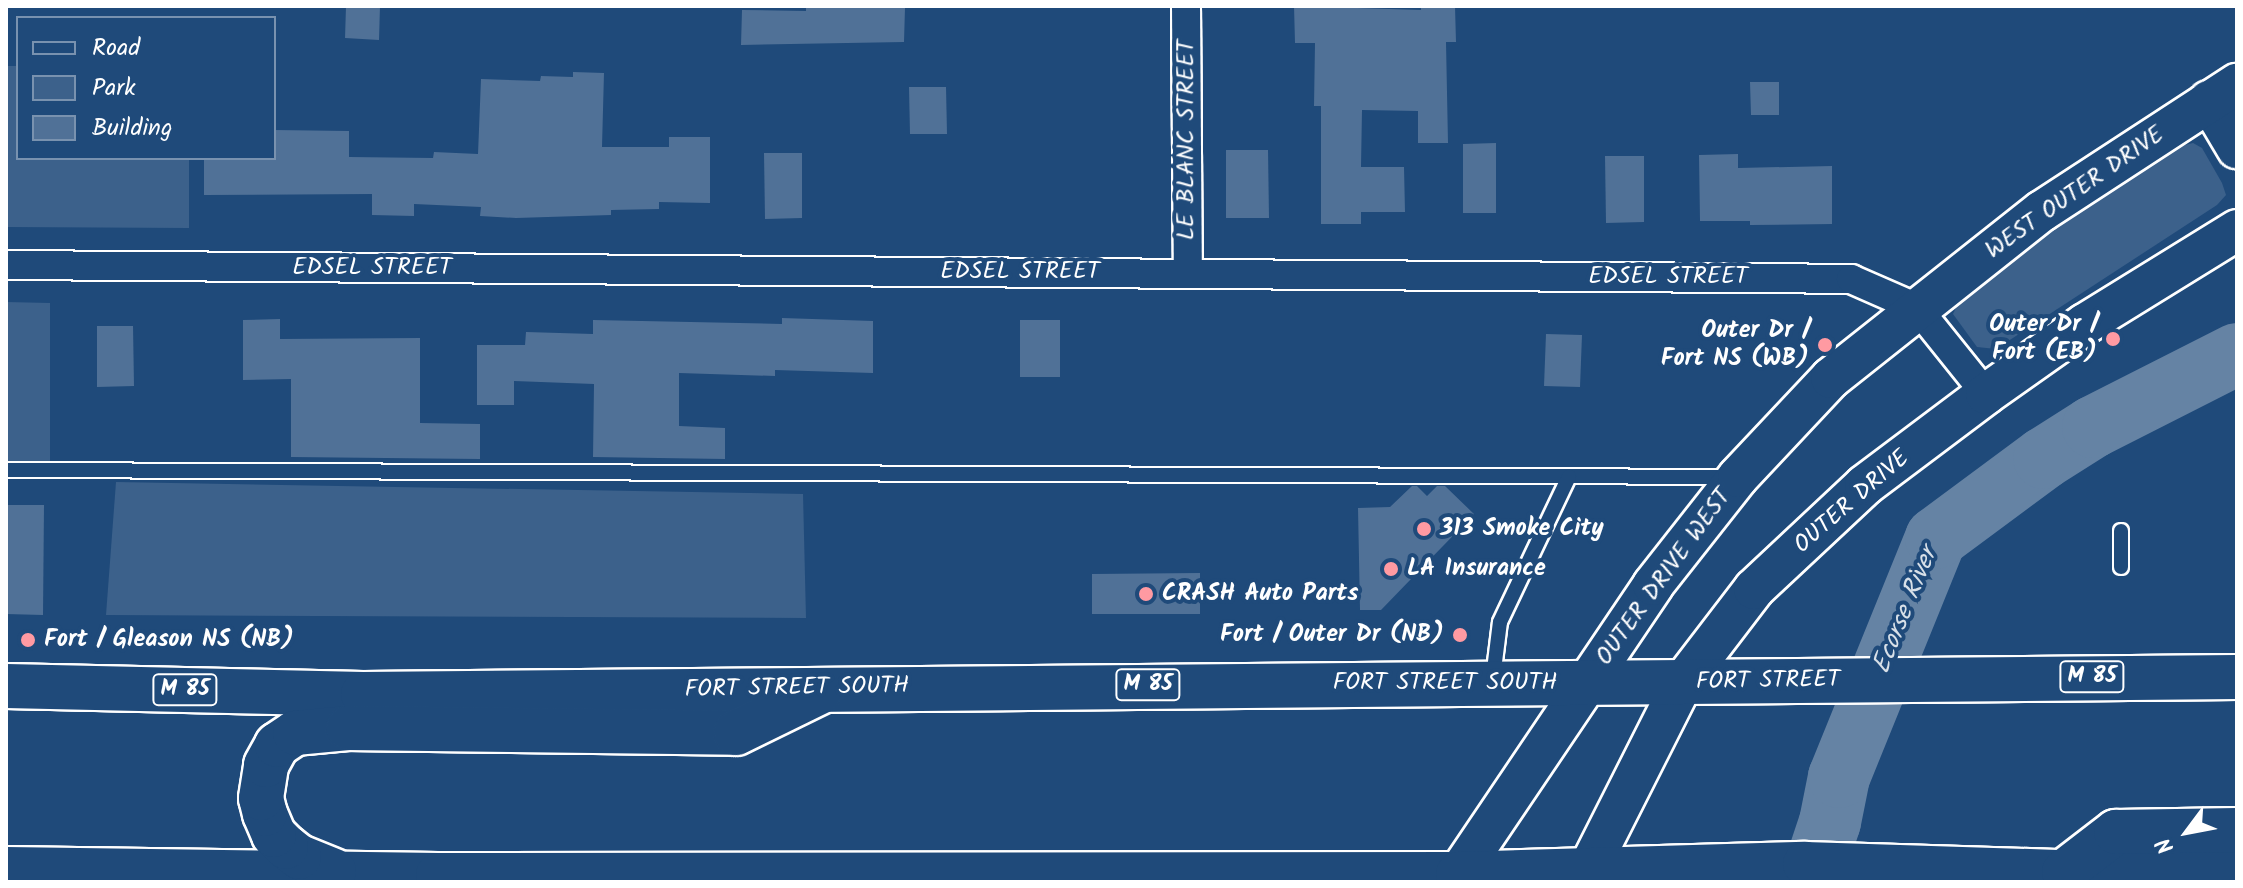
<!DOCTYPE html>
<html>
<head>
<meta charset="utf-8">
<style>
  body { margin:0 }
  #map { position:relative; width:2243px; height:888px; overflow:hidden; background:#1f4a7a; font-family:Kalam,sans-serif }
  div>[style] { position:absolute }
  .green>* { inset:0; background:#3c618b }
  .river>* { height:62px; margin:-31px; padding:0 31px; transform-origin:31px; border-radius:31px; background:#6583a4 }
  .building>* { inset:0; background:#507197 }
  .roads { filter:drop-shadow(2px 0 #fff) drop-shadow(-2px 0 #fff) drop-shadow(0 2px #fff) drop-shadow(0 -2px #fff) }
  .service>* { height:14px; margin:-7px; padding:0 7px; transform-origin:7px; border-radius:7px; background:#1f4a7a }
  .minor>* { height:28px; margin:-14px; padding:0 14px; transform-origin:14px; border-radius:14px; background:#1f4a7a }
  .secondary>* { height:40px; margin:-20px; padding:0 20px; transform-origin:20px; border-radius:20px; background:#1f4a7a }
  .primary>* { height:44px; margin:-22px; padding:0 22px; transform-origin:22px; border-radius:22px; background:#1f4a7a }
  .dots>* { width:22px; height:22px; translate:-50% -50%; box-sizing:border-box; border:4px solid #1f4a7a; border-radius:50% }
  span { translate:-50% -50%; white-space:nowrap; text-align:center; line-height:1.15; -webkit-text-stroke:8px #1f4a7a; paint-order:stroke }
  .shield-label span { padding:2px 6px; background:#1f4a7a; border:2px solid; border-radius:6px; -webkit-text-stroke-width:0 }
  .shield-label { font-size:22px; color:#fff; font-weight:700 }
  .street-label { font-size:24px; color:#fff }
  .poi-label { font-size:24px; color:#fff; font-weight:700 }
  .right { translate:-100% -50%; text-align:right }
  .left { translate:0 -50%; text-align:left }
  .water-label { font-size:26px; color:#d8e0e8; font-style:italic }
  .frame { position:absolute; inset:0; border:8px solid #fff; pointer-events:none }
  .legend { position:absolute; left:16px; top:16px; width:260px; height:144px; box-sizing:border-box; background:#1f4a7a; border:2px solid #7992af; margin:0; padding:10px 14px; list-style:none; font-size:24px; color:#fff }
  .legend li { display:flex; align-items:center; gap:16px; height:40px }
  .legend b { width:40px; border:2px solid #7992af }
  .north { position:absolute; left:2147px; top:792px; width:80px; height:80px; -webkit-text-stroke:6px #1f4a7a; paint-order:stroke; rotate:238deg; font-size:22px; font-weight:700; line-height:32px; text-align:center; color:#fff }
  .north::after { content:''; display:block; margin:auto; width:28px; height:36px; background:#fff; clip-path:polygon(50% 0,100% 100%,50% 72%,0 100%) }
</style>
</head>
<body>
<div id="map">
  <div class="green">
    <i style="clip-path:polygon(6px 66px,18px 66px,18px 158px,189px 158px,189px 228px,6px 227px)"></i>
    <i style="clip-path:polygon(2193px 143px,2202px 148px,2222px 183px,2226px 195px,2217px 205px,1996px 349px,1977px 347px,1953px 314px,1961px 297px,2025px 247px,2181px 146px)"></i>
    <i style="clip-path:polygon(6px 302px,50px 303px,50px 463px,6px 462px)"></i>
    <i style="clip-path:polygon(116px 482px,803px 494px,806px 618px,106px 615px)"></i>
  </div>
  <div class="river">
    <i style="left:1810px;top:882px;width:63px;rotate:-71.6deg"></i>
    <i style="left:1830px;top:822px;width:46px;rotate:-78.7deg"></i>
    <i style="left:1839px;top:777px;width:258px;rotate:-67.9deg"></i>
    <i style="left:1936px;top:538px;width:134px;rotate:-36.5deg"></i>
    <i style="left:2044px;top:458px;width:58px;rotate:-32.3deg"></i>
    <i style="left:2093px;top:427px;width:161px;rotate:-26.9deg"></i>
  </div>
  <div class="building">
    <i style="clip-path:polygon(346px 6px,380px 6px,379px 40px,345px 38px)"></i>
    <i style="clip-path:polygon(1294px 6px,1421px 10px,1421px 6px,1455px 6px,1456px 42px,1446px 42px,1448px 143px,1418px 143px,1418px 111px,1362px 110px,1361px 167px,1404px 167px,1405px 212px,1361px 212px,1361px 224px,1321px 224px,1321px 106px,1314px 106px,1315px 43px,1295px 43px)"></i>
    <i style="clip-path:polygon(806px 7px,905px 8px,904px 42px,741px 45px,742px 10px,806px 11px)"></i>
    <i style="clip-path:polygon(573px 72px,604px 73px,602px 147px,669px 147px,669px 137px,710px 137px,710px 203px,659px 202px,659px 209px,611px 210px,611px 215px,516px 218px,480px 216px,481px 207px,414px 204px,414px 216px,372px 215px,372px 194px,204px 195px,204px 158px,274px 158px,274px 130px,349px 131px,349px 157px,433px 158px,434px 152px,478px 154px,481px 79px,540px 81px,541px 76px,573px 77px)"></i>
    <i style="clip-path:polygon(1750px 82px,1779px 82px,1779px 115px,1751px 115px)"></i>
    <i style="clip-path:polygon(909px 87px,946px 87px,947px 134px,910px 134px)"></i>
    <i style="clip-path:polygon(1496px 143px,1496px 213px,1463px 213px,1463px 144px)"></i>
    <i style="clip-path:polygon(1226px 150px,1268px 150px,1269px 218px,1226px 218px)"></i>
    <i style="clip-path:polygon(764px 153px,802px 153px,802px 218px,765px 219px)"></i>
    <i style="clip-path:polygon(1738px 154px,1738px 168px,1832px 166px,1832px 224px,1750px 225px,1750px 221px,1700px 221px,1699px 155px)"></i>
    <i style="clip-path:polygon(1605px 156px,1644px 156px,1644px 222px,1606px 223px)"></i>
    <i style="clip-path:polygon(782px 318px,873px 321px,873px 373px,775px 370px,775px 376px,679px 373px,679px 426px,725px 428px,725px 459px,593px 457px,594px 384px,514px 381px,514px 405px,477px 405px,477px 345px,525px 345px,526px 332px,593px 334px,593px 320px,782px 324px)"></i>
    <i style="clip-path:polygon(280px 319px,280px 339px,420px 338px,420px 423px,480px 424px,480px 459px,291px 457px,291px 379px,243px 380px,243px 320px)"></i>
    <i style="clip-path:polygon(1020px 320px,1060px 320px,1060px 377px,1020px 377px)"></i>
    <i style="clip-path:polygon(97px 326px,133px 326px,134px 386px,97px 387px)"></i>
    <i style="clip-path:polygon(1546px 334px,1582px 335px,1580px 387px,1544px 386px)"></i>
    <i style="clip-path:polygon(1412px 486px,1417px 486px,1427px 496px,1437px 486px,1445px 486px,1474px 514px,1381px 610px,1360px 610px,1358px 508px,1390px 507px)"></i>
    <i style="clip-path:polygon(6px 505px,44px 505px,43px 615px,6px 614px)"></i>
    <i style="clip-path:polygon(1200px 573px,1200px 614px,1092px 614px,1092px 574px)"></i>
  </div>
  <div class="roads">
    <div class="service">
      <i style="left:6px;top:470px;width:1724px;rotate:0.23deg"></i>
      <i style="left:2121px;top:567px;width:36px;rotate:-90deg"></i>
      <i style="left:1493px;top:678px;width:56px;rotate:-82.9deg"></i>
      <i style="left:1500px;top:622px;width:161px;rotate:-64.6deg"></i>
    </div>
    <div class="minor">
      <i style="left:1186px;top:6px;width:267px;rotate:89.6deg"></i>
      <i style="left:6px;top:265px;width:1845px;rotate:0.43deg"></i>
      <i style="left:1851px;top:279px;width:72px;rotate:23.7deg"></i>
      <i style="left:1917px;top:308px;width:110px;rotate:51.3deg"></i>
    </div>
    <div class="secondary">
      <i style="left:2209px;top:101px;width:55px;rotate:59.2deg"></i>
      <i style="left:1453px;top:882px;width:358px;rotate:-56deg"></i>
      <i style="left:1653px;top:585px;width:137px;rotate:-51.8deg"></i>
      <i style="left:1738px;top:477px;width:136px;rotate:-46.8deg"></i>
      <i style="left:1831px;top:378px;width:269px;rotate:-38.4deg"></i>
      <i style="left:2042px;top:211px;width:233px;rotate:-33.1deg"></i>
      <i style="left:1582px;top:882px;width:224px;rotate:-63.2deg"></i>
      <i style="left:1683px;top:682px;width:117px;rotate:-52.6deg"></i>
      <i style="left:1754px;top:589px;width:152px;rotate:-43.1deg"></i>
      <i style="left:1865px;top:485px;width:151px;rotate:-36.9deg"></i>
      <i style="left:1986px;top:394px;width:121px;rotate:-35.3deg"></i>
      <i style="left:2085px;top:324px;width:179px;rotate:-31.7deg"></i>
    </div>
    <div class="primary">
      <i style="left:6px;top:686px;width:357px;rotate:1.3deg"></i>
      <i style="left:363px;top:694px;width:1874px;rotate:-0.52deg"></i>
      <i style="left:6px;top:869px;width:432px;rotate:0.8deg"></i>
      <i style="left:438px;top:875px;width:1020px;rotate:-0.06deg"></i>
      <i style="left:1458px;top:874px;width:347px;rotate:-1.7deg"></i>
      <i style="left:1805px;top:864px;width:259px;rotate:1.8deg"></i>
      <i style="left:2064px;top:872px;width:173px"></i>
      <i style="left:334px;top:871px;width:38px;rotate:-158deg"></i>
      <i style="left:299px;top:857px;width:16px;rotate:-142deg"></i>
      <i style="left:286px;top:847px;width:17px;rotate:-135deg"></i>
      <i style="left:274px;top:835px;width:23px;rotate:-113deg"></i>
      <i style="left:265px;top:814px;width:16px;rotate:-104deg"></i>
      <i style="left:261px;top:798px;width:33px;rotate:-81deg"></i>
      <i style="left:266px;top:765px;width:23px;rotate:-61deg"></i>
      <i style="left:277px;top:745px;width:22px;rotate:-34deg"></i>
      <i style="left:295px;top:733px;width:53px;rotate:-5.4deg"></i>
      <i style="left:348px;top:728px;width:388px;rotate:0.7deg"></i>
      <i style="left:736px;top:733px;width:93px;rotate:-26deg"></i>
      <i style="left:2064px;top:872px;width:66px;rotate:-37.6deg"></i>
      <i style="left:2116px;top:832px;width:121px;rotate:-0.9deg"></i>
    </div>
  </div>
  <div class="dots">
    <i style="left:2113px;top:339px;background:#ff9aa2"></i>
    <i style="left:1825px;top:345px;background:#ff9aa2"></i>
    <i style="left:1424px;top:529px;background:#ff9aa2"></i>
    <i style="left:1391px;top:569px;background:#ff9aa2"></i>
    <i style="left:1146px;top:594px;background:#ff9aa2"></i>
    <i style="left:1460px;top:635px;background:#ff9aa2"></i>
    <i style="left:28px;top:640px;background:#ff9aa2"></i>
  </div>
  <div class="shield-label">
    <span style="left:2092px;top:677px">M 85</span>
    <span style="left:1148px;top:685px">M 85</span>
    <span style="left:185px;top:690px">M 85</span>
  </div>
  <div class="street-label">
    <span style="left:1187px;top:140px;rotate:-90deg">LE BLANC STREET</span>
    <span style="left:2075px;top:193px;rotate:-35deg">WEST OUTER DRIVE</span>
    <span style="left:372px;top:268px">EDSEL STREET</span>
    <span style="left:1020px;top:272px">EDSEL STREET</span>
    <span style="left:1668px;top:277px">EDSEL STREET</span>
    <span style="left:1852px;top:502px;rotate:-41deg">OUTER DRIVE</span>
    <span style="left:1664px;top:577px;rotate:-54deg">OUTER DRIVE WEST</span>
    <span style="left:1768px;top:681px;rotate:-1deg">FORT STREET</span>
    <span style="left:1445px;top:683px">FORT STREET SOUTH</span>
    <span style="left:797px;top:688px;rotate:-1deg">FORT STREET SOUTH</span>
  </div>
  <div class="poi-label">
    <span class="right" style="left:2097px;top:339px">Outer Dr /<br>Fort (EB)</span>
    <span class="right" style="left:1809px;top:345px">Outer Dr /<br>Fort NS (WB)</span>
    <span class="left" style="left:1440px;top:529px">313 Smoke City</span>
    <span class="left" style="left:1407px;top:569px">LA Insurance</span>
    <span class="left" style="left:1162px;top:594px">CRASH Auto Parts</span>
    <span class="right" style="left:1444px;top:635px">Fort / Outer Dr (NB)</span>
    <span class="left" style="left:44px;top:640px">Fort / Gleason NS (NB)</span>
  </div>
  <div class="water-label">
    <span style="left:1906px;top:611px;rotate:-68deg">Ecorse River</span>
  </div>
  <div class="frame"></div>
  <ul class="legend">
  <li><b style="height:10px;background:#1f4a7a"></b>Road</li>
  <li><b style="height:22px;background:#3c618b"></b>Park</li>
  <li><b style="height:22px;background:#507197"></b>Building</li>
  </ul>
  <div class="north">N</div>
</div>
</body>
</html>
